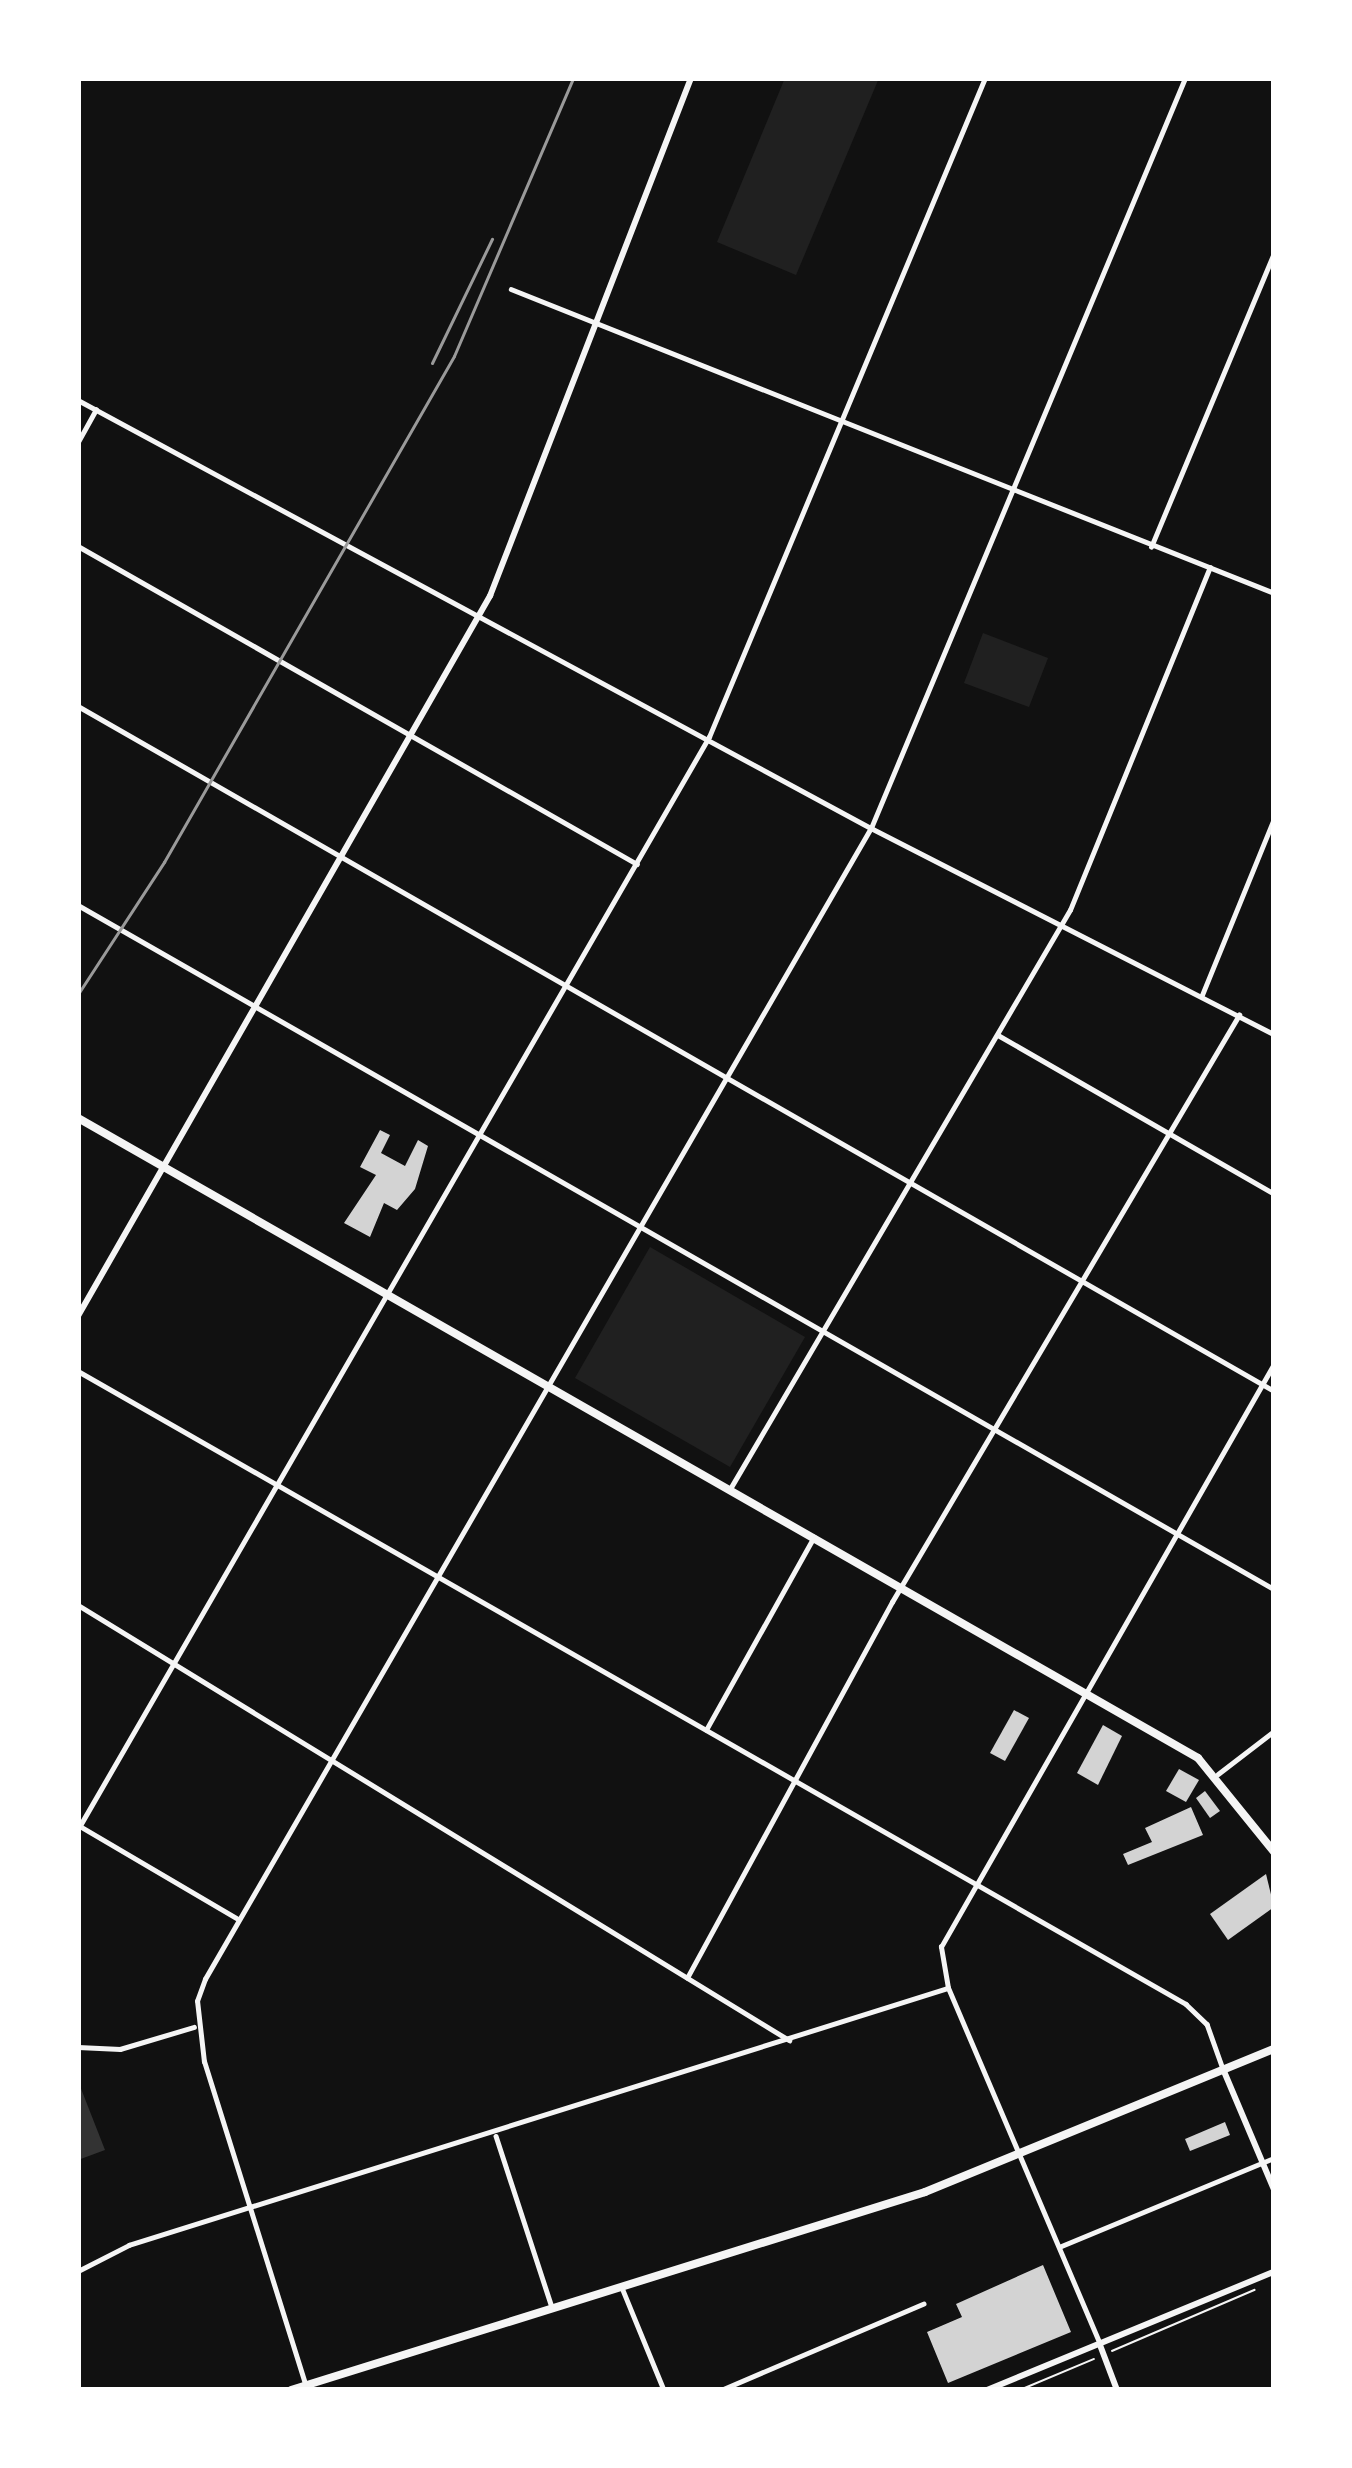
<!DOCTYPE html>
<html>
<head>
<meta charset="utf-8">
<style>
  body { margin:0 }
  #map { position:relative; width:1352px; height:2468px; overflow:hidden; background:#111; font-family:Overpass,sans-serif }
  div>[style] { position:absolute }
  .green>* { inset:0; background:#202020 }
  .water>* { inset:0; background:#333 }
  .building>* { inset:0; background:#d3d3d3 }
  .path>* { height:1.5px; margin:-0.75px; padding:0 0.75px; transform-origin:0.75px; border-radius:0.75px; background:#f5f5f5 }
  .minor>* { height:4.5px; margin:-2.25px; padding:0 2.25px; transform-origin:2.25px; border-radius:2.25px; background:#f5f5f5 }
  .tertiary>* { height:6px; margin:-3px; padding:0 3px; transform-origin:3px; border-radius:3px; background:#f5f5f5 }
  .primary>* { height:8px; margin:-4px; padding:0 4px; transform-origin:4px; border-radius:4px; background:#f5f5f5 }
  .rail>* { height:3px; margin:-1.5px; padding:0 1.5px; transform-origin:1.5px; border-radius:1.5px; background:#9a9a9a }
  span { translate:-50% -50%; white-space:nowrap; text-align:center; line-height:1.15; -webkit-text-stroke:12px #fff; paint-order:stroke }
  .frame { position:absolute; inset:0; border:81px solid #fff; pointer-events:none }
</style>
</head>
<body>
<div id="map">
  <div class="green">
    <i style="clip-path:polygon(785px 78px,879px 78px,796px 275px,717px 242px)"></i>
    <i style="clip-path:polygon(983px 633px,1048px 658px,1029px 707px,964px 683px)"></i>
    <i style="clip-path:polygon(650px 1247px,805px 1337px,730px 1467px,575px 1378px)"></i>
  </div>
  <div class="water">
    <i style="clip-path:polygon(78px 2081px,105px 2150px,78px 2160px)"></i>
  </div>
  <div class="building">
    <i style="clip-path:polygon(380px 1130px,390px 1135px,381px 1153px,405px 1166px,418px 1140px,428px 1146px,415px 1189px,397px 1210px,384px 1203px,370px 1237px,344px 1223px,376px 1175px,360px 1167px)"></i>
    <i style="clip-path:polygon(1014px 1710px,1029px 1718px,1005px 1761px,990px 1753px)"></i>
    <i style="clip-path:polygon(1103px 1725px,1122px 1736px,1098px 1785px,1077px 1773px)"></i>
    <i style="clip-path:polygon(1179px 1769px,1199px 1780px,1186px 1802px,1166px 1791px)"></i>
    <i style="clip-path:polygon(1205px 1791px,1220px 1811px,1210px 1818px,1196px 1798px)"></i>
    <i style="clip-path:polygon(1191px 1807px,1203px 1835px,1128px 1865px,1123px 1854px,1152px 1842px,1145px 1828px)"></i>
    <i style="clip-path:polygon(1266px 1874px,1274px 1907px,1228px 1940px,1210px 1914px)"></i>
    <i style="clip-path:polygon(1225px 2122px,1230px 2135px,1190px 2151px,1185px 2139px)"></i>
    <i style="clip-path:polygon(1043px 2265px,1071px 2332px,948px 2383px,927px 2332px,962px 2317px,956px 2304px)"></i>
  </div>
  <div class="path">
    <i style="left:1112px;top:2351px;width:155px;rotate:-23.2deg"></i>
    <i style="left:1020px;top:2390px;width:80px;rotate:-22.7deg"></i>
  </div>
  <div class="minor">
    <i style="left:511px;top:289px;width:821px;rotate:21.72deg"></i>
    <i style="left:78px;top:400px;width:901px;rotate:28.36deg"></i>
    <i style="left:871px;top:828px;width:453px;rotate:27.1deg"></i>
    <i style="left:78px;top:442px;width:37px;rotate:-61deg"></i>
    <i style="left:78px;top:546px;width:643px;rotate:29.63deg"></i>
    <i style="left:1151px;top:547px;width:319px;rotate:-67.3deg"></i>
    <i style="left:78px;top:706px;width:1378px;rotate:29.8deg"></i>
    <i style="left:78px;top:905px;width:1378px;rotate:29.77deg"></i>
    <i style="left:1202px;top:995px;width:190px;rotate:-67.8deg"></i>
    <i style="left:998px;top:1035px;width:319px;rotate:29.9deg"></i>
    <i style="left:78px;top:1371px;width:1276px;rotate:29.74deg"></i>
    <i style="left:1186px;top:2004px;width:29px;rotate:44deg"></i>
    <i style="left:1207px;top:2024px;width:48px;rotate:70.4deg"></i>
    <i style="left:730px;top:1489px;width:671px;rotate:-59.58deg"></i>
    <i style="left:1070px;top:910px;width:370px;rotate:-67.8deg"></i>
    <i style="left:78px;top:1605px;width:834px;rotate:31.46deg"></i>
    <i style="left:706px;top:1730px;width:221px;rotate:-60.8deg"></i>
    <i style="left:1218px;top:1774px;width:71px;rotate:-37.5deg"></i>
    <i style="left:78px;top:1825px;width:186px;rotate:30.4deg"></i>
    <i style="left:78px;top:1829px;width:1261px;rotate:-59.98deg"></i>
    <i style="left:709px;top:737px;width:714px;rotate:-67.28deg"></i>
    <i style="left:687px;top:1978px;width:428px;rotate:-61.4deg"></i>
    <i style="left:892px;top:1602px;width:682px;rotate:-59.41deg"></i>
    <i style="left:78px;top:2047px;width:42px;rotate:2.7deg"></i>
    <i style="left:120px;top:2049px;width:77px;rotate:-16.6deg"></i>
    <i style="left:496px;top:2136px;width:180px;rotate:71.9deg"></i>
    <i style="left:1059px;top:2247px;width:233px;rotate:-22.5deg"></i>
    <i style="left:78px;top:2271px;width:57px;rotate:-27deg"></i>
    <i style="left:129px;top:2245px;width:858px;rotate:-17.42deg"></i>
    <i style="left:623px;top:2290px;width:108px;rotate:67.7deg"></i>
    <i style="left:1099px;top:2342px;width:385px;rotate:-113.1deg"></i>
    <i style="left:948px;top:1988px;width:42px;rotate:-99.7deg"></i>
    <i style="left:941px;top:1947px;width:671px;rotate:-60.27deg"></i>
    <i style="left:307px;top:2390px;width:344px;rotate:-107.4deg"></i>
    <i style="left:204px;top:2062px;width:61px;rotate:-96.5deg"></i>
    <i style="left:197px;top:2001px;width:23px;rotate:-70deg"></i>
    <i style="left:205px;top:1979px;width:1330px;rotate:-59.95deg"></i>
    <i style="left:871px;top:828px;width:813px;rotate:-67.28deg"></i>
    <i style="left:721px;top:2390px;width:220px;rotate:-23.1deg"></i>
  </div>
  <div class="tertiary">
    <i style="left:78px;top:1316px;width:830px;rotate:-60.22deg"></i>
    <i style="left:490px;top:596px;width:556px;rotate:-68.79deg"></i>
    <i style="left:1223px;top:2069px;width:131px;rotate:67.1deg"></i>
    <i style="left:1100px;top:2345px;width:48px;rotate:69.3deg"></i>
    <i style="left:987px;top:2390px;width:310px;rotate:-22.4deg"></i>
  </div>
  <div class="primary">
    <i style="left:78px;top:1118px;width:1290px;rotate:29.74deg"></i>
    <i style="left:1198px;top:1758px;width:121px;rotate:51deg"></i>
    <i style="left:291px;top:2390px;width:664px;rotate:-17.34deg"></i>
    <i style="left:925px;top:2192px;width:377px;rotate:-22.3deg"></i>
  </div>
  <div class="rail">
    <i style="left:432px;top:363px;width:138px;rotate:-64.2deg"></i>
    <i style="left:78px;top:994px;width:158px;rotate:-56.9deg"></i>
    <i style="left:164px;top:862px;width:583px;rotate:-60.18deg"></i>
    <i style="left:454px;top:356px;width:302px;rotate:-66.8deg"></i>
  </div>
  <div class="frame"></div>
</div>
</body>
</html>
